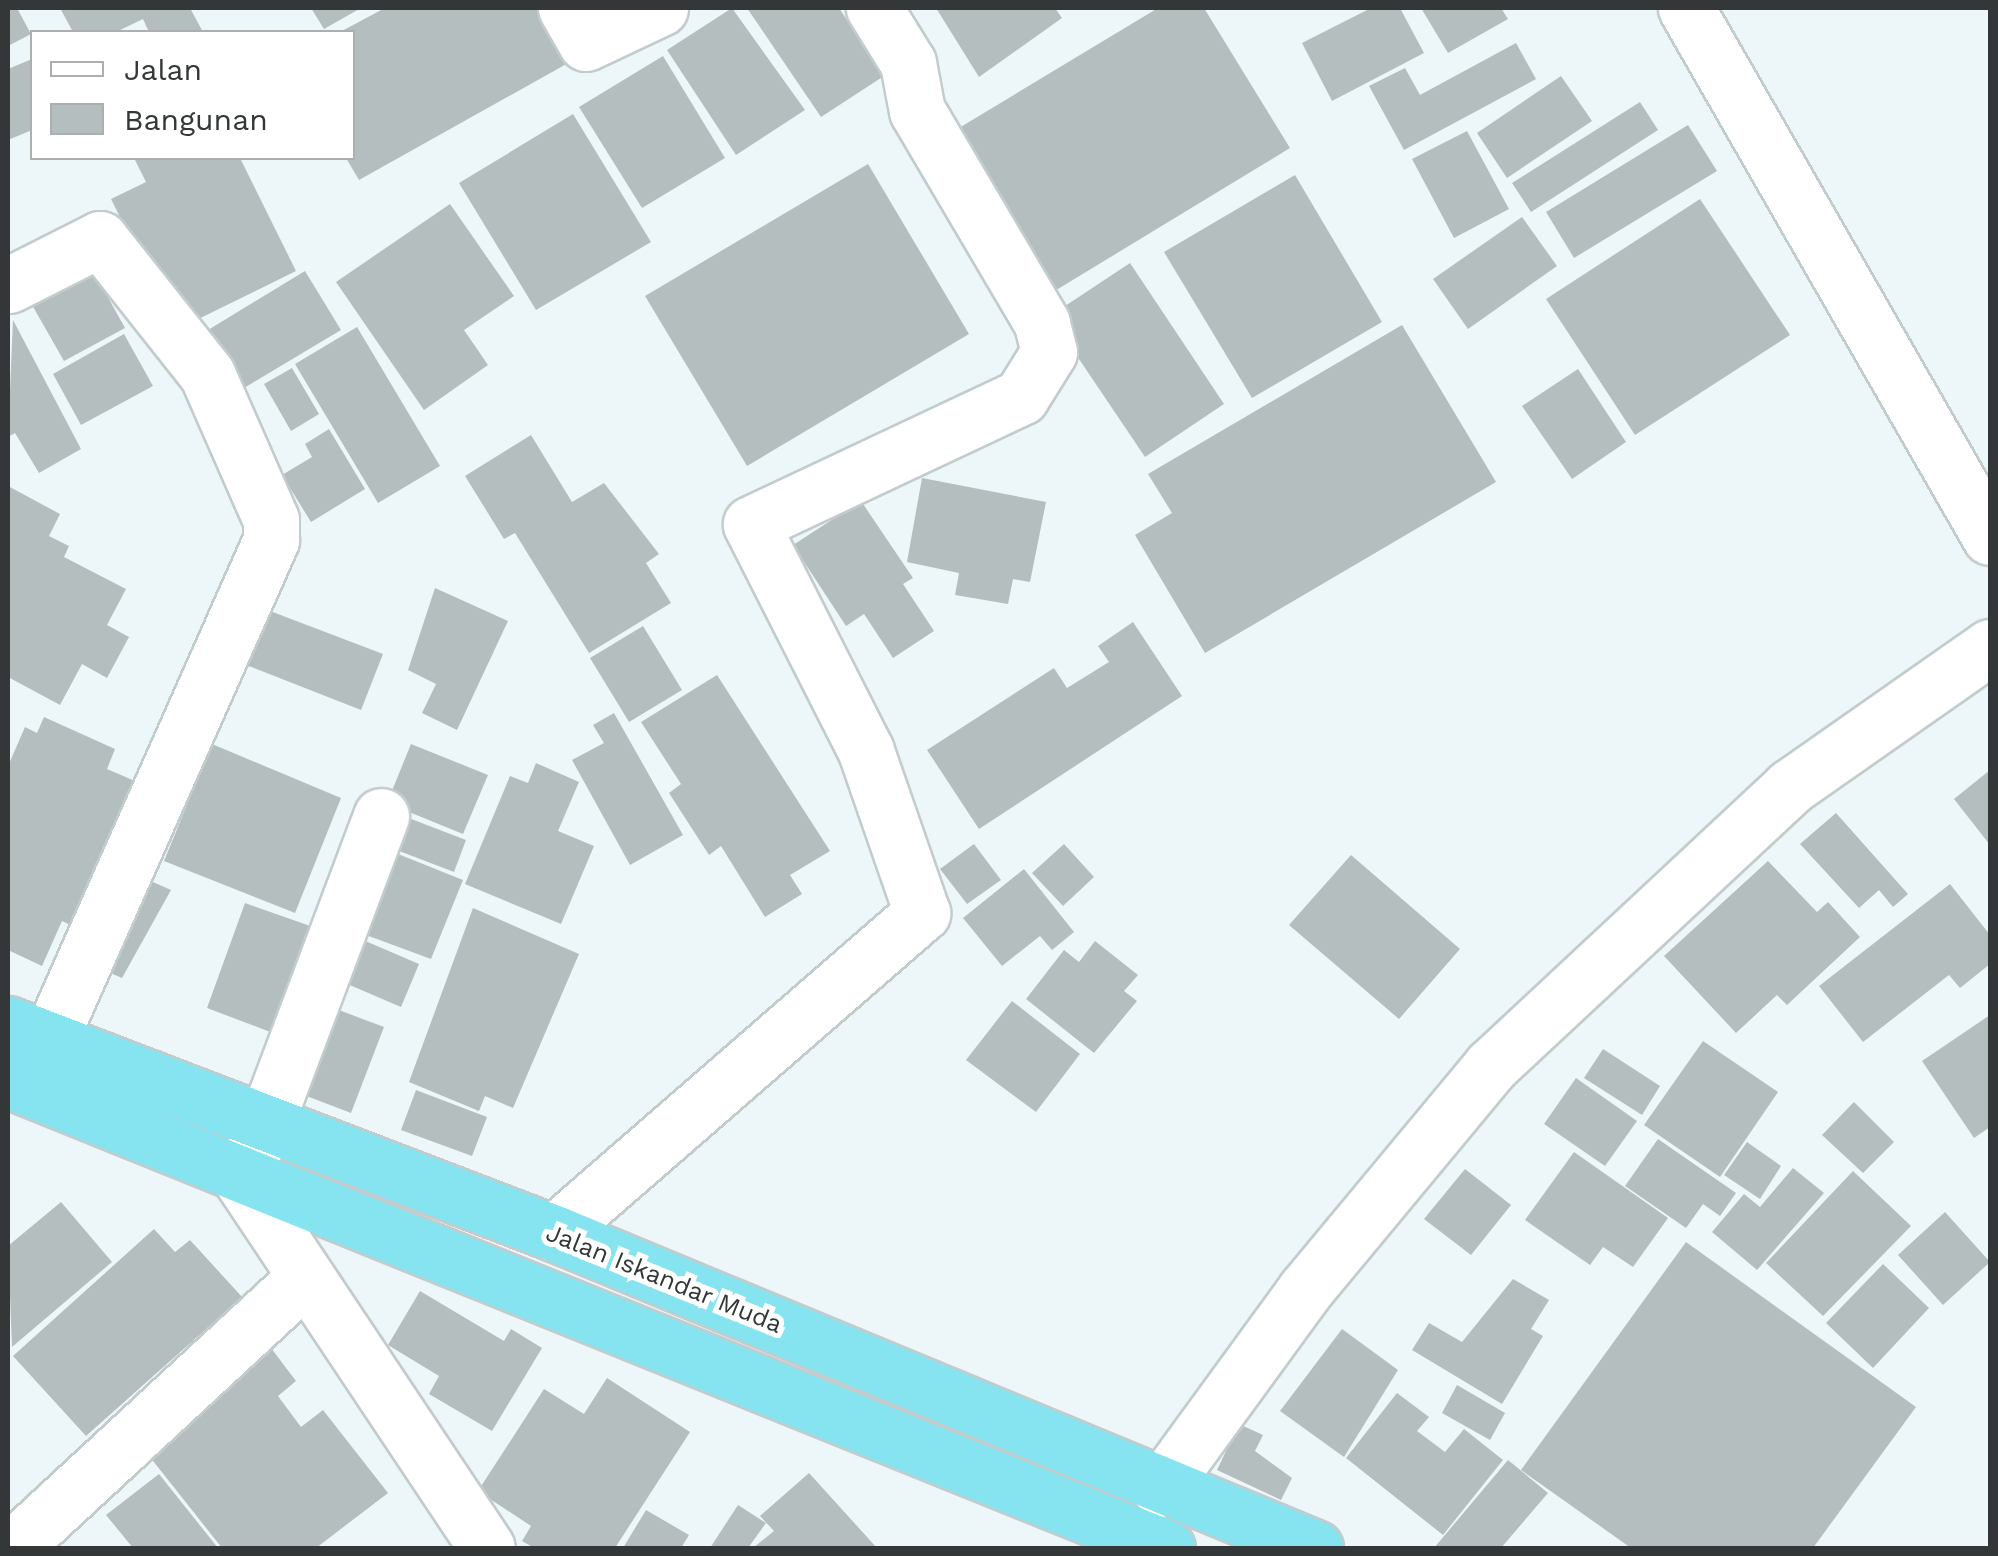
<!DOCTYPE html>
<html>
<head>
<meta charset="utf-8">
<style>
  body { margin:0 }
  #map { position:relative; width:1998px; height:1556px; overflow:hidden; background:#edf6f8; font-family:"Work Sans",sans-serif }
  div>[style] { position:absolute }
  .building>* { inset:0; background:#b5bebf }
  .roads { filter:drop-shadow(2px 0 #c3cccd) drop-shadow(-2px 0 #c3cccd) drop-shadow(0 2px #c3cccd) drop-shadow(0 -2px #c3cccd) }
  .minor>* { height:55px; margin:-27.5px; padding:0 27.5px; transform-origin:27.5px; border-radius:27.5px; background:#fff }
  .tertiary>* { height:55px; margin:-27.5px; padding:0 27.5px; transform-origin:27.5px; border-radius:27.5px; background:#fff }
  .trunk>* { height:55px; margin:-27.5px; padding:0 27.5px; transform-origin:27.5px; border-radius:27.5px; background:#86e3f0 }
  span { translate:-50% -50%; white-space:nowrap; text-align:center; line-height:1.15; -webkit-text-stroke:10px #fff; paint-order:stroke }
  .street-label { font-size:25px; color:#333737 }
  .frame { position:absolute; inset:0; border:10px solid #333737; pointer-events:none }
  .legend { position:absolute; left:30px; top:30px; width:325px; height:130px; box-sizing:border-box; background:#fff; border:2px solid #adafaf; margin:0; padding:12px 18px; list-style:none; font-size:30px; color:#333737 }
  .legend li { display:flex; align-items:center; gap:20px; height:50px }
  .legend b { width:50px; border:2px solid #adafaf }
</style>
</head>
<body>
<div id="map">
  <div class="building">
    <i style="clip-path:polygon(8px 8px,17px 8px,31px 34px,8px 46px)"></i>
    <i style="clip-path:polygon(60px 8px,190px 8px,203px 32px,149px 32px,143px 19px,116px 32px,73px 32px)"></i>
    <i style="clip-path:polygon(311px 8px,361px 8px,324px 29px)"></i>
    <i style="clip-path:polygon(385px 8px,538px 8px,570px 62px,359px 180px,346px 158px,352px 32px,340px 32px)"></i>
    <i style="clip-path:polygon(732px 8px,805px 110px,736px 155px,667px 50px)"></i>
    <i style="clip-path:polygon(747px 8px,839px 8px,884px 76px,821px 117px)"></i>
    <i style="clip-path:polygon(936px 8px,1055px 8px,1062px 18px,979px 77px)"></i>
    <i style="clip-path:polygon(1158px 8px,1204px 8px,1290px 148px,1053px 292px,954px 131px)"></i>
    <i style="clip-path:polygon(1371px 8px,1400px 8px,1424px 53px,1332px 101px,1302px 43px)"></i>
    <i style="clip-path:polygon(1421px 8px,1501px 8px,1508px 19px,1448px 53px)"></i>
    <i style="clip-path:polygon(1516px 43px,1536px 79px,1404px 150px,1369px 86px,1405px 68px,1420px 95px)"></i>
    <i style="clip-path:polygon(663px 56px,725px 158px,642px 208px,579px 107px)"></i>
    <i style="clip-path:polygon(32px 59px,32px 130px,8px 140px,8px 69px)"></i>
    <i style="clip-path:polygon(1561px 76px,1592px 121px,1507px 178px,1477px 133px)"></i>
    <i style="clip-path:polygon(1640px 102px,1658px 130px,1531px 212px,1512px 183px)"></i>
    <i style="clip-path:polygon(573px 114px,651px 242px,536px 310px,459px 183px)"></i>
    <i style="clip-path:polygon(1688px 125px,1717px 171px,1574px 258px,1546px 212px)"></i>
    <i style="clip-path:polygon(1467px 131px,1509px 209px,1454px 238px,1412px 159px)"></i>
    <i style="clip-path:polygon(134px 158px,240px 158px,296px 271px,176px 330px,111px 199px,146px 182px)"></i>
    <i style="clip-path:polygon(868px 164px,969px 334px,747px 466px,645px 296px)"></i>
    <i style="clip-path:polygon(1295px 175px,1382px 322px,1252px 398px,1164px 252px)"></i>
    <i style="clip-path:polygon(1700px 199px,1790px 335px,1635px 435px,1546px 299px)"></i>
    <i style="clip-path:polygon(450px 204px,514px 296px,464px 330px,488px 365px,424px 410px,336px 282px)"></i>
    <i style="clip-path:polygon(1522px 217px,1557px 266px,1468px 329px,1433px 279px)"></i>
    <i style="clip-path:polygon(1130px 263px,1224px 404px,1145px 457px,1050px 316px)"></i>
    <i style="clip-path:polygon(305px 271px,341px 330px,244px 388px,208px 330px)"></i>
    <i style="clip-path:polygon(94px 272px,125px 328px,64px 361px,32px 305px)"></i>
    <i style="clip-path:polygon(13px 320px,81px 449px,39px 473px,15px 433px,8px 437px)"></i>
    <i style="clip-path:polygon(1402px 325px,1496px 482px,1205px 653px,1135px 535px,1172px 513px,1148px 474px)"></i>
    <i style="clip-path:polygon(357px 327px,440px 466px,378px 503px,295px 364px)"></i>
    <i style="clip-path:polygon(124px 334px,153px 386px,81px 425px,53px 374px)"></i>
    <i style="clip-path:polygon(292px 368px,319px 414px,291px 431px,264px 384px)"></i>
    <i style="clip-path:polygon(1578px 369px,1626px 442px,1572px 479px,1522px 406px)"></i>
    <i style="clip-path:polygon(329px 429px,365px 489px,311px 522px,282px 475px,312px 457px,305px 444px)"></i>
    <i style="clip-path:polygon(531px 435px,572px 502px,604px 483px,659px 554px,646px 563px,671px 603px,589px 653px,515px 533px,504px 539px,465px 476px)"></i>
    <i style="clip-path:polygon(922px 478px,1046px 502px,1030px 582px,1013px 579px,1008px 604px,955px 595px,959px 573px,907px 562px)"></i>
    <i style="clip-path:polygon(8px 486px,60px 514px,49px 536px,69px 546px,64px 557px,126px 589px,107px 625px,129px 637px,107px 678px,82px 664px,60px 705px,8px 677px)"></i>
    <i style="clip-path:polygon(861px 501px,913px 578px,903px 584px,934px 631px,893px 658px,864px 614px,846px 626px,793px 545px)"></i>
    <i style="clip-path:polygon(435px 588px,508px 621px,457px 730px,422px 713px,436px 684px,408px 670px)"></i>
    <i style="clip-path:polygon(257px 606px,383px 654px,361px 710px,236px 661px)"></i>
    <i style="clip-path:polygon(1133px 622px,1182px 696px,979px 829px,927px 750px,1054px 668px,1067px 688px,1109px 662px,1098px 646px)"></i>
    <i style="clip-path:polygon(643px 626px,682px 690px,629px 722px,590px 658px)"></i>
    <i style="clip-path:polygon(717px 675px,830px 851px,790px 875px,802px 894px,765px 917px,721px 846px,709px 855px,669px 793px,681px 784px,641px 722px)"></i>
    <i style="clip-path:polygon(614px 713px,683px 835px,630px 865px,572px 760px,604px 743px,593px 725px)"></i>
    <i style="clip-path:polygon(44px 717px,115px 749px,107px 769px,142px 784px,77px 928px,62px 921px,42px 966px,8px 950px,8px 766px,25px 727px,37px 733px)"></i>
    <i style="clip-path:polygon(212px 744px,341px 798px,295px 913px,164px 861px)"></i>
    <i style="clip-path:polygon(411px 744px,488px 775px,463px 834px,387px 803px)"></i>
    <i style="clip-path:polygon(536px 763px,579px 782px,558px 831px,594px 846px,561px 924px,465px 884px,510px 776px,528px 783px)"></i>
    <i style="clip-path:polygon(1990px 770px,1990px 845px,1954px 799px)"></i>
    <i style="clip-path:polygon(1836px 813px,1908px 894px,1893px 907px,1879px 890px,1859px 908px,1800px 844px)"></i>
    <i style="clip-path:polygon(406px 817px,466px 840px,454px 872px,394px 849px)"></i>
    <i style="clip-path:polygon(974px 844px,1001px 880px,967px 904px,940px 869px)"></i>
    <i style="clip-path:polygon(1064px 844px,1094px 877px,1063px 906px,1032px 873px)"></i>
    <i style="clip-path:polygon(398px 854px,463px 880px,431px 959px,366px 935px)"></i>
    <i style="clip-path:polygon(1351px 855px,1460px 949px,1399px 1019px,1289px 925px)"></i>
    <i style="clip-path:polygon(1768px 861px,1817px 912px,1828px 902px,1860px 937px,1787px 1005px,1777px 995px,1736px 1033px,1664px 956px)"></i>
    <i style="clip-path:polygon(1024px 869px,1074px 932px,1052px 950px,1040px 936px,1002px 966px,963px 918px)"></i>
    <i style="clip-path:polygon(137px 875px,171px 890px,122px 978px,94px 966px)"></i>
    <i style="clip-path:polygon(1950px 884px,1990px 935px,1990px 964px,1960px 988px,1949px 975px,1863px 1042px,1819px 986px)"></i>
    <i style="clip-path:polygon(245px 903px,313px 927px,273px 1033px,207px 1008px)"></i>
    <i style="clip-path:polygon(473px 908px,579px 954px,513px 1108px,485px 1096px,479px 1111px,409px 1082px)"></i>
    <i style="clip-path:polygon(363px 940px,419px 964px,401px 1007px,345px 983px)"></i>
    <i style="clip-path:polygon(1095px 941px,1138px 975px,1124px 991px,1137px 1001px,1094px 1053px,1026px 999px,1064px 950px,1079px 962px)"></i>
    <i style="clip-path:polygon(1012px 1001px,1080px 1054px,1036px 1112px,966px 1060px)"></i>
    <i style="clip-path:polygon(336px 1009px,384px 1027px,351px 1113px,304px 1095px)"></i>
    <i style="clip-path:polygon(1990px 1015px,1990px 1127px,1974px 1138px,1922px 1061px)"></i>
    <i style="clip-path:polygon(1703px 1041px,1778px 1092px,1720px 1177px,1644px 1125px)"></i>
    <i style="clip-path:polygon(1603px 1049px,1660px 1086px,1642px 1115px,1584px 1078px)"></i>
    <i style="clip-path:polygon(1576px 1078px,1637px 1121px,1605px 1166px,1544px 1124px)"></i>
    <i style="clip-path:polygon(416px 1090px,487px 1117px,472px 1156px,401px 1130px)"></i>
    <i style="clip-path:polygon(1854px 1102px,1894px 1142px,1863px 1173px,1822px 1135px)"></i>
    <i style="clip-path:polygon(1658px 1139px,1736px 1193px,1720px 1216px,1703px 1204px,1686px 1228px,1625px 1186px)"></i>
    <i style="clip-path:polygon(1747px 1142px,1781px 1166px,1760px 1199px,1724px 1175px)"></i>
    <i style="clip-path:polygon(1574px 1152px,1668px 1218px,1633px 1267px,1603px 1247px,1590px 1265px,1525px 1220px)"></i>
    <i style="clip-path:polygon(1793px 1168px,1824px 1193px,1757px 1270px,1712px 1232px,1744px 1194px,1760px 1207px)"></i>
    <i style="clip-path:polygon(1465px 1169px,1511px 1205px,1471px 1255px,1424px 1219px)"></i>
    <i style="clip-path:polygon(1853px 1171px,1911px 1226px,1823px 1316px,1766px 1263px)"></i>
    <i style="clip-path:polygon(61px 1202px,112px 1262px,12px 1347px,8px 1246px)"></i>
    <i style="clip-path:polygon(1945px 1212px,1990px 1262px,1943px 1305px,1898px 1255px)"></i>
    <i style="clip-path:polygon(154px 1229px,175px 1252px,190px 1240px,242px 1297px,86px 1436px,13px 1356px)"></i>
    <i style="clip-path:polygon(1686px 1242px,1916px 1407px,1813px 1548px,1631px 1548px,1521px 1470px)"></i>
    <i style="clip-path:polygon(1883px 1264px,1929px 1308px,1873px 1368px,1826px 1323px)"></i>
    <i style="clip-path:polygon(1513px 1279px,1549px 1300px,1531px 1329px,1543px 1336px,1502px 1404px,1412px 1350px,1429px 1323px,1462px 1342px)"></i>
    <i style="clip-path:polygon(420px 1291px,504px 1341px,511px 1329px,542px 1348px,492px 1431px,429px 1394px,439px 1376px,388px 1345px)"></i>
    <i style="clip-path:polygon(1342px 1329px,1398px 1370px,1344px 1457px,1280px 1411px)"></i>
    <i style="clip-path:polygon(271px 1348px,296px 1381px,278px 1396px,301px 1427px,323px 1410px,388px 1493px,316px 1548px,222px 1548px,142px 1447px)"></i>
    <i style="clip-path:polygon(607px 1378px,690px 1432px,615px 1548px,534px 1548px,522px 1541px,531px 1526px,478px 1491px,544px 1389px,584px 1414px)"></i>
    <i style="clip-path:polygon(1457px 1385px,1505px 1413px,1490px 1440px,1442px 1413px)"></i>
    <i style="clip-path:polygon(1397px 1393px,1429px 1417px,1417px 1431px,1445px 1452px,1464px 1429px,1503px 1460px,1443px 1535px,1346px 1458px)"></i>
    <i style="clip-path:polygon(1239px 1424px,1263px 1435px,1255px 1451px,1292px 1478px,1281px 1500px,1217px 1470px)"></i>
    <i style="clip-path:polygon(1508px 1460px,1548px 1493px,1501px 1548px,1434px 1548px)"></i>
    <i style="clip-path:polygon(809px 1473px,877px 1548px,753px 1548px,774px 1531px,760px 1516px)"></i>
    <i style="clip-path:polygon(159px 1474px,218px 1548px,133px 1548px,106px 1515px)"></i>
    <i style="clip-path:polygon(738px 1505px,766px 1523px,748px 1548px,710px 1548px)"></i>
    <i style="clip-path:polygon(646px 1510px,689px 1535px,681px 1548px,623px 1548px)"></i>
  </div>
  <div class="roads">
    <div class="minor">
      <i style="left:566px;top:8px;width:40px;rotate:60.3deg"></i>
      <i style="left:586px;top:43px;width:82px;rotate:-25.3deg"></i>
      <i style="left:1686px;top:8px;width:610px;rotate:60.12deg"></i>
      <i style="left:9px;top:285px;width:102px;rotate:-26.8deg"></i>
      <i style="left:100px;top:239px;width:172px;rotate:51.6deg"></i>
      <i style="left:207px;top:374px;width:159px;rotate:66.3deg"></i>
      <i style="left:271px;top:520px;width:20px;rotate:90deg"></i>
      <i style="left:271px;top:540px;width:548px;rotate:113.9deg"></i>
      <i style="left:265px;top:1125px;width:330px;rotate:-69.4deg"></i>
      <i style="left:554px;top:1233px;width:488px;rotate:-41deg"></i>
      <i style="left:922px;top:913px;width:171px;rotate:-109.1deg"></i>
      <i style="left:866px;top:751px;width:254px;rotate:-116.9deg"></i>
      <i style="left:751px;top:524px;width:298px;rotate:-25.2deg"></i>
      <i style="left:1021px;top:397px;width:53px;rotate:-58.1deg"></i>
      <i style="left:1049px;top:352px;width:30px;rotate:-104deg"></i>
      <i style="left:1042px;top:323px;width:246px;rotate:-120.5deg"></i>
      <i style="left:917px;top:111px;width:49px;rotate:-100.6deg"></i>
      <i style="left:908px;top:63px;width:65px;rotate:-121.7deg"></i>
      <i style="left:1160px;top:1489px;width:246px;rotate:-53.9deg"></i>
      <i style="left:1305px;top:1290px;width:291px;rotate:-50.3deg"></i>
      <i style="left:1491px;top:1066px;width:409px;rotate:-43deg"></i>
      <i style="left:1790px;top:787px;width:244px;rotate:-35deg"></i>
      <i style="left:13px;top:1548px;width:396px;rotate:-42.8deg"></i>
    </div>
    <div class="tertiary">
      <i style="left:256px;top:1144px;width:38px;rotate:113deg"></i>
      <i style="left:241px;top:1179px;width:443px;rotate:56.3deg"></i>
    </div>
    <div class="trunk">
      <i style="left:8px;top:1024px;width:585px;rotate:20.95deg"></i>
      <i style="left:554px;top:1233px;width:824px;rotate:22.49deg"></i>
      <i style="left:8px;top:1080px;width:1250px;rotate:21.99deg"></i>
    </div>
  </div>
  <div class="street-label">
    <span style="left:664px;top:1279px;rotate:22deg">Jalan Iskandar Muda</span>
  </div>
  <div class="frame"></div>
  <ul class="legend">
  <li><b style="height:12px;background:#fff"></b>Jalan</li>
  <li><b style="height:28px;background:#b5bebf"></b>Bangunan</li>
  </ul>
</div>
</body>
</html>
